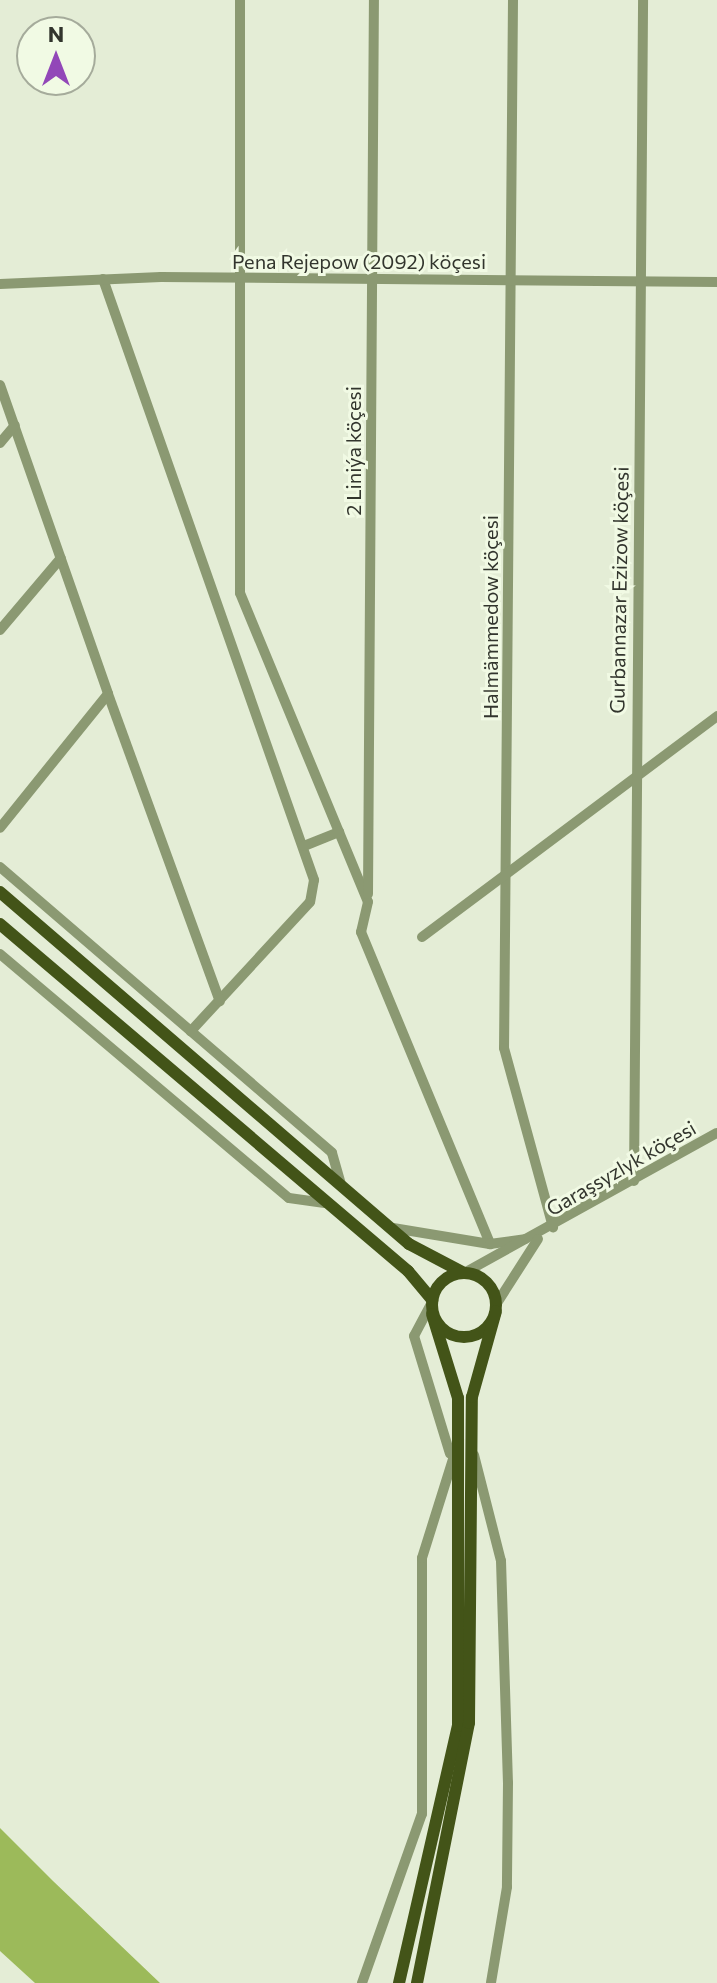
<!DOCTYPE html>
<html>
<head>
<meta charset="utf-8">
<style>
  body { margin:0 }
  #map { position:relative; width:717px; height:1983px; overflow:hidden; background:#e4edd6; font-family:Commissioner,sans-serif }
  div>[style] { position:absolute }
  .water>* { inset:0; background:#9cba5a }
  .minor>* { height:10px; margin:-5px; padding:0 5px; transform-origin:5px; border-radius:5px; background:#8b9972 }
  .major>* { height:12px; margin:-6px; padding:0 6px; transform-origin:6px; border-radius:6px; background:#435418 }
  .major>.ring { margin:-6px; padding:0; box-sizing:content-box; background:none; border:12px solid #435418; border-radius:50% }
  span { translate:-50% -50%; white-space:nowrap; text-align:center; line-height:1.15; -webkit-text-stroke:6px #f1fae4; paint-order:stroke }
  .street-label { font-size:20px; color:#32352d }
  .north { position:absolute; left:16px; top:16px; width:80px; height:80px; box-sizing:border-box; background:#f1fae4; border:2px solid #a5ab9b; border-radius:50%; rotate:0deg; font-size:22px; font-weight:700; line-height:32px; text-align:center; color:#32352d }
  .north::after { content:''; display:block; margin:auto; width:28px; height:36px; background:#9247b8; clip-path:polygon(50% 0,100% 100%,50% 72%,0 100%) }
</style>
</head>
<body>
<div id="map">
  <div class="water">
    <i style="clip-path:polygon(0 1828px,53px 1881px,160px 1983px,35px 1983px,0 1951px)"></i>
  </div>
  <div class="minor">
    <i style="left:240px;top:0;width:593px;rotate:90deg"></i>
    <i style="left:240px;top:593px;width:334px;rotate:67.5deg"></i>
    <i style="left:368px;top:902px;width:31px;rotate:103deg"></i>
    <i style="left:361px;top:932px;width:338px;rotate:67.5deg"></i>
    <i style="left:513px;top:0;width:1048px;rotate:90.49deg"></i>
    <i style="left:504px;top:1048px;width:186px;rotate:74.7deg"></i>
    <i style="left:103px;top:279px;width:637px;rotate:70.65deg"></i>
    <i style="left:314px;top:880px;width:22px;rotate:100deg"></i>
    <i style="left:310px;top:902px;width:176px;rotate:132.7deg"></i>
    <i style="left:0;top:284px;width:161px;rotate:-2.5deg"></i>
    <i style="left:161px;top:277px;width:556px;rotate:0.52deg"></i>
    <i style="left:0;top:385px;width:327px;rotate:70.7deg"></i>
    <i style="left:108px;top:694px;width:172px;rotate:128.9deg"></i>
    <i style="left:0;top:443px;width:23px;rotate:-50deg"></i>
    <i style="left:0;top:630px;width:94px;rotate:-49.7deg"></i>
    <i style="left:108px;top:694px;width:327px;rotate:70deg"></i>
    <i style="left:304px;top:846px;width:38px;rotate:-22deg"></i>
    <i style="left:0;top:867px;width:438px;rotate:40.7deg"></i>
    <i style="left:332px;top:1153px;width:35px;rotate:74deg"></i>
    <i style="left:368px;top:894px;width:894px;rotate:-89.62deg"></i>
    <i style="left:422px;top:937px;width:369px;rotate:-36.8deg"></i>
    <i style="left:0;top:954px;width:378px;rotate:40.2deg"></i>
    <i style="left:289px;top:1198px;width:36px;rotate:8deg"></i>
    <i style="left:634px;top:1181px;width:1181px;rotate:-89.56deg"></i>
    <i style="left:393px;top:1228px;width:98px;rotate:9.4deg"></i>
    <i style="left:490px;top:1244px;width:35px;rotate:-8deg"></i>
    <i style="left:464px;top:1273px;width:289px;rotate:-29deg"></i>
    <i style="left:497px;top:1303px;width:76px;rotate:-57.4deg"></i>
    <i style="left:431px;top:1304px;width:36px;rotate:118deg"></i>
    <i style="left:414px;top:1336px;width:123px;rotate:73deg"></i>
    <i style="left:474px;top:1455px;width:109px;rotate:75.7deg"></i>
    <i style="left:501px;top:1561px;width:222px;rotate:88.2deg"></i>
    <i style="left:508px;top:1783px;width:104px;rotate:90.6deg"></i>
    <i style="left:507px;top:1887px;width:97px;rotate:99.5deg"></i>
    <i style="left:362px;top:1983px;width:179px;rotate:-70.5deg"></i>
    <i style="left:422px;top:1814px;width:256px;rotate:-90deg"></i>
    <i style="left:422px;top:1558px;width:124px;rotate:-72.6deg"></i>
  </div>
  <div class="major">
    <i style="left:0;top:892px;width:540px;rotate:40.72deg"></i>
    <i style="left:409px;top:1244px;width:62px;rotate:27.8deg"></i>
    <i style="left:0;top:924px;width:536px;rotate:40.38deg"></i>
    <i style="left:408px;top:1271px;width:38px;rotate:50deg"></i>
    <i class="ring" style="left:432px;top:1273px;width:52px;height:52px"></i>
    <i style="left:399px;top:1983px;width:264px;rotate:-77.1deg"></i>
    <i style="left:458px;top:1726px;width:328px;rotate:-90deg"></i>
    <i style="left:458px;top:1398px;width:88px;rotate:-107.2deg"></i>
    <i style="left:417px;top:1983px;width:265px;rotate:-78.7deg"></i>
    <i style="left:469px;top:1723px;width:326px;rotate:-89.5deg"></i>
    <i style="left:472px;top:1397px;width:89px;rotate:-74.4deg"></i>
  </div>
  <div class="street-label">
    <span style="left:359px;top:261px">Pena Rejepow (2092) köçesi</span>
    <span style="left:353px;top:451px;rotate:-90deg">2 Liniýa köçesi</span>
    <span style="left:619px;top:590px;rotate:-89deg">Gurbannazar Ezizow köçesi</span>
    <span style="left:490px;top:617px;rotate:-90deg">Halmämmedow köçesi</span>
    <span style="left:621px;top:1168px;rotate:-30deg">Garaşsyzlyk köçesi</span>
  </div>
  <div class="north">N</div>
</div>
</body>
</html>
